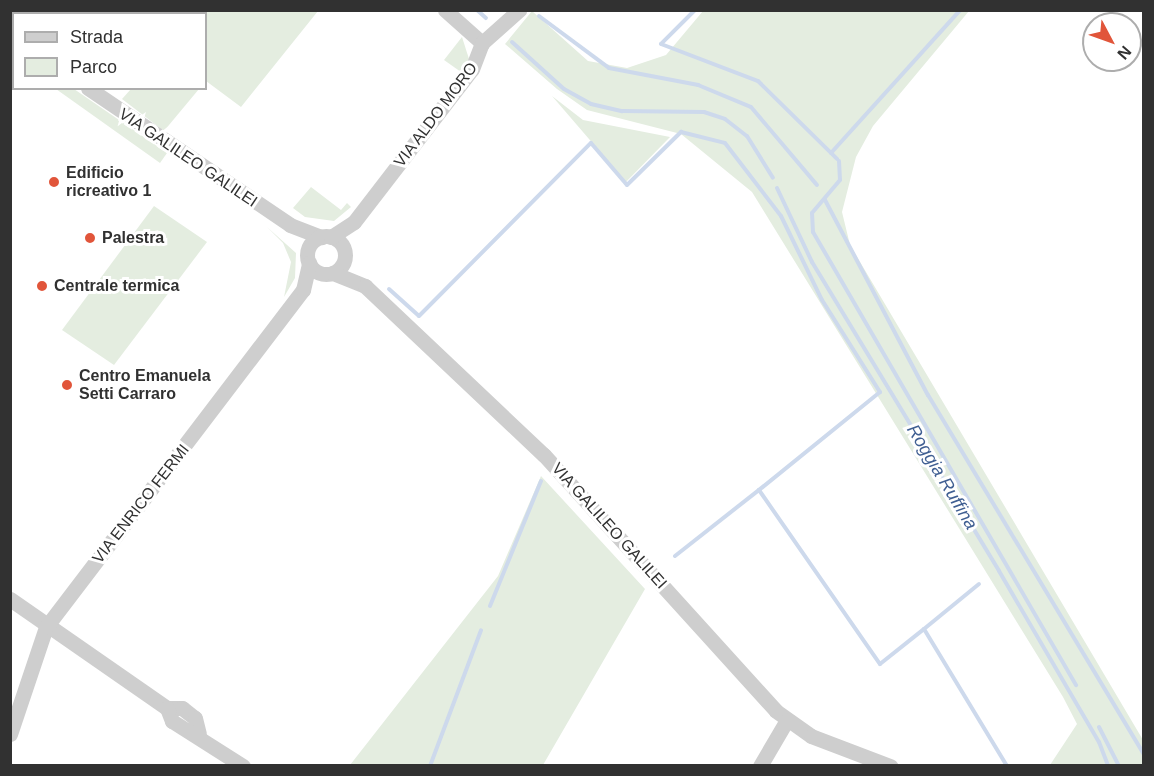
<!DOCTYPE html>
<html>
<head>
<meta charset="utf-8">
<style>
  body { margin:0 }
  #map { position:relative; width:1154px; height:776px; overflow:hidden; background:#fff; font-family:Arial,sans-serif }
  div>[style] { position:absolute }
  .green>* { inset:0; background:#e4ede0 }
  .stream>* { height:4px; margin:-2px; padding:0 2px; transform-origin:2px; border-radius:2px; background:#cdd9ec }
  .minor>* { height:15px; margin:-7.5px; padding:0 7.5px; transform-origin:7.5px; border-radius:7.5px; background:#cecece }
  .minor>.ring { margin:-7.5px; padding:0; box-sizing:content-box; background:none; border:15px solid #cecece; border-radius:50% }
  .dots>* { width:16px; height:16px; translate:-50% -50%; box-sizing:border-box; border:3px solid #fff; border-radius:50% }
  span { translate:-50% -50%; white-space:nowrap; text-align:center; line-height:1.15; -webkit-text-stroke:6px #fff; paint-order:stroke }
  .street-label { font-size:16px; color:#313131 }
  .poi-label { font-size:16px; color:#313131; font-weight:700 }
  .left { translate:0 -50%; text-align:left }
  .water-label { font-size:18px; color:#405f92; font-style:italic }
  .frame { position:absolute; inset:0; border:12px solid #313131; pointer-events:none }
  .legend { position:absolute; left:12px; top:12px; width:195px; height:78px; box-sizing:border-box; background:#fff; border:2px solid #adadad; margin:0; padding:8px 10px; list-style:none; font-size:18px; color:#313131 }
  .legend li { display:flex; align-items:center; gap:12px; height:30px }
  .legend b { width:30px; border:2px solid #adadad }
  .north { position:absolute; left:1082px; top:12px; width:60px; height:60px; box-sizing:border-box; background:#fff; border:2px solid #adadad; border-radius:50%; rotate:131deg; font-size:16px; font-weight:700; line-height:24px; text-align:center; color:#313131 }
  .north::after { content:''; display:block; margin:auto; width:21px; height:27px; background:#e1553a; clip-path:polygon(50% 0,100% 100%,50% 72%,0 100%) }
</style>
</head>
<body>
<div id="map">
  <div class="green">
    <i style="clip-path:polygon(196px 10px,318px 10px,318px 11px,241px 107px,206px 81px,206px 14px)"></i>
    <i style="clip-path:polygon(532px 11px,588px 61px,627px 68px,666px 55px,703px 11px,969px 11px,873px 126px,856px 157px,842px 212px,850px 245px,1143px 740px,1143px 765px,1050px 765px,1077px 724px,1063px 697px,752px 192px,681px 134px,587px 110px,557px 89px,505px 44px)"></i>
    <i style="clip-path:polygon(462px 37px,469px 59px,461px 72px,444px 60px)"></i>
    <i style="clip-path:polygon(56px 89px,74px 89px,167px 153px,160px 163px)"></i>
    <i style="clip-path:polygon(131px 89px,199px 89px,164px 131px,122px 99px)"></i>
    <i style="clip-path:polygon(552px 96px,583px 120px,670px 137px,626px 182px)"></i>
    <i style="clip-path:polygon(311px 187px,341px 210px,347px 203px,351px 207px,334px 221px,305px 217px,293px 208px)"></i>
    <i style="clip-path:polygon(154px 206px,207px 242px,114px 365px,62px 330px)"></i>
    <i style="clip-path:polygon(267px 227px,296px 253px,295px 278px,284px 297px,291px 262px,283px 243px)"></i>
    <i style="clip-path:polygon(541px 476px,645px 589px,543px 765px,350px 765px,498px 576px)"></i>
  </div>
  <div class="stream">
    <i style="left:477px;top:10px;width:12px;rotate:42deg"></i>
    <i style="left:695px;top:10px;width:48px;rotate:135deg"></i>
    <i style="left:661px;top:44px;width:104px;rotate:20.9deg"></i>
    <i style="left:758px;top:81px;width:111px;rotate:44.6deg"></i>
    <i style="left:539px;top:16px;width:87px;rotate:36.6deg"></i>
    <i style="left:609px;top:68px;width:91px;rotate:10.8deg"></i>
    <i style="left:698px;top:85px;width:57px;rotate:22.5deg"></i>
    <i style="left:751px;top:107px;width:102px;rotate:49.8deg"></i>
    <i style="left:512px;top:42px;width:70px;rotate:42.1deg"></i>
    <i style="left:564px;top:89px;width:31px;rotate:29deg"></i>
    <i style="left:591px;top:104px;width:32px;rotate:13deg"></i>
    <i style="left:622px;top:111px;width:82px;rotate:0.7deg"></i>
    <i style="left:704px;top:112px;width:22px;rotate:18deg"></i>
    <i style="left:725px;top:119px;width:28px;rotate:38deg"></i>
    <i style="left:747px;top:136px;width:49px;rotate:58.2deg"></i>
    <i style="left:831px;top:153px;width:193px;rotate:-47.9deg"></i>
    <i style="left:839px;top:161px;width:19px;rotate:87deg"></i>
    <i style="left:840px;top:180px;width:43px;rotate:130.3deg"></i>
    <i style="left:812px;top:213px;width:19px;rotate:87deg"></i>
    <i style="left:813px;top:232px;width:524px;rotate:59.86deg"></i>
    <i style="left:777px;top:188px;width:82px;rotate:64.7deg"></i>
    <i style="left:812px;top:262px;width:361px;rotate:58.8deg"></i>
    <i style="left:999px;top:571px;width:198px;rotate:59.7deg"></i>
    <i style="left:1099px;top:742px;width:26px;rotate:69deg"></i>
    <i style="left:825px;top:200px;width:221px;rotate:62.2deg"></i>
    <i style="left:928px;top:395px;width:419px;rotate:59deg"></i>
    <i style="left:389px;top:289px;width:40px;rotate:42deg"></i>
    <i style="left:419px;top:316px;width:244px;rotate:-45.2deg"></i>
    <i style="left:591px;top:143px;width:55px;rotate:49.4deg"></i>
    <i style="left:627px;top:185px;width:76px;rotate:-44.5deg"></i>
    <i style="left:681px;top:132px;width:45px;rotate:14deg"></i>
    <i style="left:725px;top:143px;width:92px;rotate:52.5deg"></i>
    <i style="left:781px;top:216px;width:93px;rotate:64deg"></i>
    <i style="left:822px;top:300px;width:109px;rotate:57.8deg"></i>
    <i style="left:880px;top:392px;width:156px;rotate:141deg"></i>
    <i style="left:759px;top:490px;width:212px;rotate:55.2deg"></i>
    <i style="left:880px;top:664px;width:56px;rotate:-38.5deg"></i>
    <i style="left:924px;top:629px;width:160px;rotate:58.8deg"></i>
    <i style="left:675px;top:556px;width:107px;rotate:-38.2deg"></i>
    <i style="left:490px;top:606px;width:135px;rotate:-67.8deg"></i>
    <i style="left:924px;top:629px;width:71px;rotate:-39.3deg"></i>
    <i style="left:1099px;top:727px;width:44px;rotate:62.9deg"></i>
    <i style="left:430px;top:766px;width:145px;rotate:-69.4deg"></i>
  </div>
  <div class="minor">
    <i style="left:445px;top:10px;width:50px;rotate:41.7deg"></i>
    <i style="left:10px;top:28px;width:5px;rotate:37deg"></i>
    <i style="left:88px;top:88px;width:244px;rotate:34.1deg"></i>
    <i style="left:290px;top:225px;width:34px;rotate:21deg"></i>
    <i class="ring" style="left:307px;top:236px;width:23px;height:23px"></i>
    <i style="left:331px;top:237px;width:27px;rotate:-33deg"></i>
    <i style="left:354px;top:222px;width:193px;rotate:-52.4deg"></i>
    <i style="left:472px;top:69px;width:28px;rotate:-69deg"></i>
    <i style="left:482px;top:43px;width:50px;rotate:-41.7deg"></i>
    <i style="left:333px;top:273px;width:35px;rotate:22deg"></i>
    <i style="left:365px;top:286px;width:246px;rotate:43.4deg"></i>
    <i style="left:544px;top:455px;width:345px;rotate:47.8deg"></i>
    <i style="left:776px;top:711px;width:43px;rotate:35.5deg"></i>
    <i style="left:811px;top:736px;width:85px;rotate:20.8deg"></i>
    <i style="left:10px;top:599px;width:191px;rotate:34.8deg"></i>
    <i style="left:167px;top:708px;width:15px"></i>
    <i style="left:182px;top:708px;width:16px;rotate:38deg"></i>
    <i style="left:195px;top:718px;width:16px;rotate:76deg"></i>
    <i style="left:167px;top:708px;width:14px;rotate:69deg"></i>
    <i style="left:172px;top:721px;width:84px;rotate:32.4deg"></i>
    <i style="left:10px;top:734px;width:113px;rotate:-71.4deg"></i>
    <i style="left:46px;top:627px;width:424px;rotate:-52.7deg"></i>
    <i style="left:303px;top:290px;width:28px;rotate:-77deg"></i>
    <i style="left:760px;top:766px;width:53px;rotate:-59.6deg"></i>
  </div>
  <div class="dots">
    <i style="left:54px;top:182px;background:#e1553a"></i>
    <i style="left:90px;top:238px;background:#e1553a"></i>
    <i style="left:42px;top:286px;background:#e1553a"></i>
    <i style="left:67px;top:385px;background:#e1553a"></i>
  </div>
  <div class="street-label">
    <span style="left:436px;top:115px;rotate:-53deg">VIA ALDO MORO</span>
    <span style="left:188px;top:158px;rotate:34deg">VIA GALILEO GALILEI</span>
    <span style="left:141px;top:504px;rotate:-52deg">VIA ENRICO FERMI</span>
    <span style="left:609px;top:526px;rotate:48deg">VIA GALILEO GALILEI</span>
  </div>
  <div class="poi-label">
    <span class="left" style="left:66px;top:182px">Edificio<br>ricreativo 1</span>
    <span class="left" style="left:102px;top:238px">Palestra</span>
    <span class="left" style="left:54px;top:286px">Centrale termica</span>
    <span class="left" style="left:79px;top:385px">Centro Emanuela<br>Setti Carraro</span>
  </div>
  <div class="water-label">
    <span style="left:942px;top:477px;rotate:59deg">Roggia Ruffina</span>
  </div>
  <div class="frame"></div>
  <ul class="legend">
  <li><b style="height:8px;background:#cecece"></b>Strada</li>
  <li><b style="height:16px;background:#e4ede0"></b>Parco</li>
  </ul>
  <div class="north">N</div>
</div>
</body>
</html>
